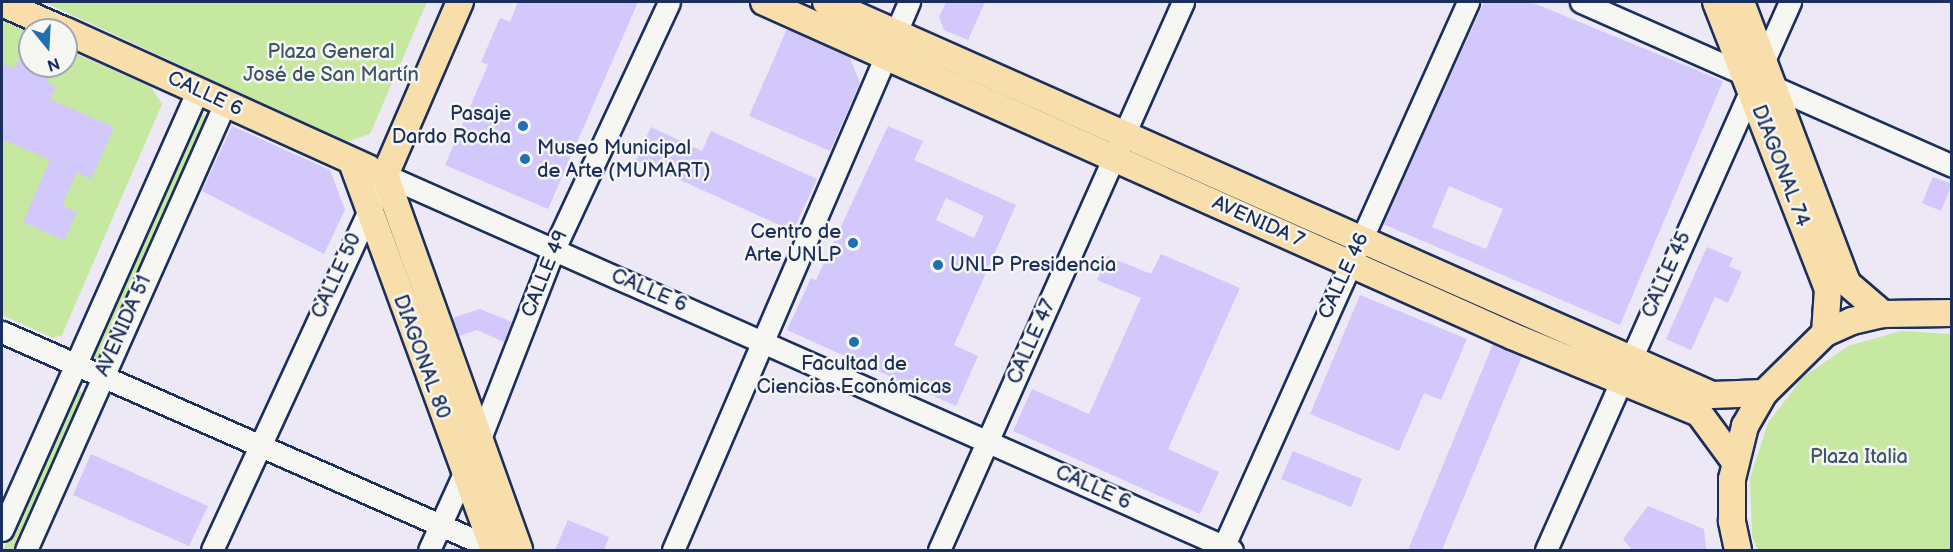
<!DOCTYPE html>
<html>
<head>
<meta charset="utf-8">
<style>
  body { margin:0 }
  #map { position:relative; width:1953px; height:552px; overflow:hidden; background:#ece8f5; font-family:"Balsamiq Sans",sans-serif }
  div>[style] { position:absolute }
  .green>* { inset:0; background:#c7e8a1 }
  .building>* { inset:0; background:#d3c8fb }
  .roads { filter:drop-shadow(2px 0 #1b2f5e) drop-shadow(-2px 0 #1b2f5e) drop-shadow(0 2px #1b2f5e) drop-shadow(0 -2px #1b2f5e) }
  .minor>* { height:21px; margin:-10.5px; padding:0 10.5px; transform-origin:10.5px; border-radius:10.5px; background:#f6f6f2 }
  .major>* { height:26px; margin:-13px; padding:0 13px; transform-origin:13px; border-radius:13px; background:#f8deab }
  .dots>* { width:16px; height:16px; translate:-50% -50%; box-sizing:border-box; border:3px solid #f6f6f2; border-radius:50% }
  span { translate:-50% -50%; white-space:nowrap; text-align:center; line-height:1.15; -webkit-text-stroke:5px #f6f6f2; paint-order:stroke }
  .park-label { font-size:20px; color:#3d546b }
  .street-label { font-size:20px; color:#1b2f5e }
  .poi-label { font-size:20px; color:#1b2f5e }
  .right { translate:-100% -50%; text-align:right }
  .left { translate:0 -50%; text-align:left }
  .frame { position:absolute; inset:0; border:3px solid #1b2f5e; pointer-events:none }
  .north { position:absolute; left:18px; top:18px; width:60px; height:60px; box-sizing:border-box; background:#f6f6f2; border:2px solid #9ea6b7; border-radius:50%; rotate:162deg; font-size:16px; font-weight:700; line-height:24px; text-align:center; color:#1b2f5e }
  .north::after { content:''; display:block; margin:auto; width:21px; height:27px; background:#1f6fb2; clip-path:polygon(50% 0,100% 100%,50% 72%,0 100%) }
</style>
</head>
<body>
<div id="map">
  <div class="green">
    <i style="clip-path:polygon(44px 2px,427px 2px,370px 134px,346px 142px)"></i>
    <i style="clip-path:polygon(2px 20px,30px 33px,30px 66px,66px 66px,66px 49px,151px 87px,162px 104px,62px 335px,53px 338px,2px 315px)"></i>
    <i style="clip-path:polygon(199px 113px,208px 117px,95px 368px,86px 364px)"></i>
    <i style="clip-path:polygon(1901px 331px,1951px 334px,1951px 550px,1758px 550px,1752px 536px,1750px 478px,1768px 423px,1803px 377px,1848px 346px)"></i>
    <i style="clip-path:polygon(75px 389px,84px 393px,13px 550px,3px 550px)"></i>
  </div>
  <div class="building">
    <i style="clip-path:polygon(518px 2px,638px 2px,548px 209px,445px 165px,488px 65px,481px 62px,500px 18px,510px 22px)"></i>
    <i style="clip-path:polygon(946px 2px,985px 2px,968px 40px,944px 30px,939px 17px)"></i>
    <i style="clip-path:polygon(evenodd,1484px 2px,1531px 2px,1723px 81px,1620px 325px,1383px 224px,1484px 2px,1449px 186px,1503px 209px,1486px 249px,1432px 227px,1449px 186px)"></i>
    <i style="clip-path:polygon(787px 29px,849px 56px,860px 83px,830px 151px,749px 116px)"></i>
    <i style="clip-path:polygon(20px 57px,30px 66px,51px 71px,46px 82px,56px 87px,50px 99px,114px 127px,91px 179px,77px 172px,62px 205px,77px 212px,64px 240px,23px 222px,50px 160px,2px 139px,2px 71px,5px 64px,15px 69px)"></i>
    <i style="clip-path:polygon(232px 126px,330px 170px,345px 210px,324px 254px,202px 191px)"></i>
    <i style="clip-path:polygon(evenodd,888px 126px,923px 141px,914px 160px,1016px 205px,954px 345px,978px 356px,956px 406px,787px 330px,811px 278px,816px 280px,888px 126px,946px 198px,984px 216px,974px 238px,936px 220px,946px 198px)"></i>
    <i style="clip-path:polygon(651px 127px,702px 151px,711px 131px,817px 179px,793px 231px,636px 160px)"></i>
    <i style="clip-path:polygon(1933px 177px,1952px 184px,1941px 211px,1922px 203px)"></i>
    <i style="clip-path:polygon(1707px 247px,1733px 258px,1729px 266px,1742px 272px,1728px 303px,1715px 297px,1691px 350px,1666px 339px)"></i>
    <i style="clip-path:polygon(1161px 254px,1240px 288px,1168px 449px,1219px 472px,1200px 514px,1013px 431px,1032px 389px,1089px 414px,1141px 298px,1097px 280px,1107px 256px,1151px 274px)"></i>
    <i style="clip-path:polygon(1360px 295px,1467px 339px,1441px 400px,1424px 393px,1399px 451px,1310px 414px)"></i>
    <i style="clip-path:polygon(480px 309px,512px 322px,504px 342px,477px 330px,459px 336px,452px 318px)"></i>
    <i style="clip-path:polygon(1493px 344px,1522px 356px,1442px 550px,1408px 550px)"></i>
    <i style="clip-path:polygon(1293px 451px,1362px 479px,1351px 507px,1281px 479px)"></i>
    <i style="clip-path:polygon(91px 454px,208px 506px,189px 546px,73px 495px)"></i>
    <i style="clip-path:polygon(1648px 506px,1704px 529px,1706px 550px,1632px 550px,1623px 539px)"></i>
    <i style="clip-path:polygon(568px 520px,609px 537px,604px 550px,555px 550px)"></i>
  </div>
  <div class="roads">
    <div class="minor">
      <i style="left:1581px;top:2px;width:406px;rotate:23.8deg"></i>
      <i style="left:2px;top:332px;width:541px;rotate:23.77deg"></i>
      <i style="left:2px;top:530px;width:480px;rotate:-66deg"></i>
      <i style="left:26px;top:550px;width:488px;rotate:-66deg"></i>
      <i style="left:212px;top:550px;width:413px;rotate:-65.2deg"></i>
      <i style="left:385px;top:175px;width:926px;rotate:23.88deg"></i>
      <i style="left:429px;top:550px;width:125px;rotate:-65.5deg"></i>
      <i style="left:481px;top:436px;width:201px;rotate:-68.7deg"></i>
      <i style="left:554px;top:249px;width:272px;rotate:-65deg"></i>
      <i style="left:673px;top:550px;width:597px;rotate:-66.7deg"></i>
      <i style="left:939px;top:550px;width:600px;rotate:-66deg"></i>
      <i style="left:1222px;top:550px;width:601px;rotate:-65.82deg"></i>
      <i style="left:1546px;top:550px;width:600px;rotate:-66deg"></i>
    </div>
    <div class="major">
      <i style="left:764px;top:2px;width:819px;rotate:24.06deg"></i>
      <i style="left:1512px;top:336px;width:202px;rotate:22.4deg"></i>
      <i style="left:1699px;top:413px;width:61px;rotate:53.7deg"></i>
      <i style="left:826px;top:2px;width:969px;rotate:23.92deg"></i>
      <i style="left:1712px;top:395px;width:52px;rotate:-2.2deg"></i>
      <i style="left:1716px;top:2px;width:308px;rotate:68.7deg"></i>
      <i style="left:1828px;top:289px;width:44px;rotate:93.9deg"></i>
      <i style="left:1741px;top:2px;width:300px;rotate:69.3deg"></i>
      <i style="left:1847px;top:283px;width:48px;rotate:40.7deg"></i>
      <i style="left:2px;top:3px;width:67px;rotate:23.9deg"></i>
      <i style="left:66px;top:31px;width:332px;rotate:24.4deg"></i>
      <i style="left:352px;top:162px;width:413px;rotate:69.9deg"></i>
      <i style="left:385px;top:175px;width:398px;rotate:70.3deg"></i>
      <i style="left:385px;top:175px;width:189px;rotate:-66.6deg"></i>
      <i style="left:1738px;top:550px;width:30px;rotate:-102deg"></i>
      <i style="left:1732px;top:521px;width:42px;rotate:-90deg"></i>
      <i style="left:1732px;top:479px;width:55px;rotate:-76.2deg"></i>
      <i style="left:1745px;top:426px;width:38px;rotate:-60deg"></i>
      <i style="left:1764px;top:393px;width:86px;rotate:-44.5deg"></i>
      <i style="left:1825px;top:333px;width:30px;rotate:-24deg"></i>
      <i style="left:1852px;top:321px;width:32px;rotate:-13deg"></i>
      <i style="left:1883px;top:314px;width:69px;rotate:-0.8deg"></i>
    </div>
  </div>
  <div class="dots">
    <i style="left:523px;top:126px;background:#1f6fb2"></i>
    <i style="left:525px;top:159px;background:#1f6fb2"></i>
    <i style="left:853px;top:243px;background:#1f6fb2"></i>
    <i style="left:938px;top:265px;background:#1f6fb2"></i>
    <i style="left:854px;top:342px;background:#1f6fb2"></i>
  </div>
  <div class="park-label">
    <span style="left:331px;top:64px">Plaza General<br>José de San Martín</span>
    <span style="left:1859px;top:457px">Plaza Italia</span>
  </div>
  <div class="street-label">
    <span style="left:205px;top:94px;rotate:25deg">CALLE 6</span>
    <span style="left:1780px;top:166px;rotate:69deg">DIAGONAL 74</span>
    <span style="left:1258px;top:222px;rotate:24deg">AVENIDA 7</span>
    <span style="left:545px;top:274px;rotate:-68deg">CALLE 49</span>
    <span style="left:1667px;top:275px;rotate:-66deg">CALLE 45</span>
    <span style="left:337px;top:276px;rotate:-65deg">CALLE 50</span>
    <span style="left:1344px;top:276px;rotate:-65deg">CALLE 46</span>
    <span style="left:649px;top:291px;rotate:23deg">CALLE 6</span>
    <span style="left:124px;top:326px;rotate:-66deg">AVENIDA 51</span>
    <span style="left:1032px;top:342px;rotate:-66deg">CALLE 47</span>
    <span style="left:421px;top:357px;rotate:70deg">DIAGONAL 80</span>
    <span style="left:1093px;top:488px;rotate:24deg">CALLE 6</span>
  </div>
  <div class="poi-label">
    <span class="right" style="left:511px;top:126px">Pasaje<br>Dardo Rocha</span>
    <span class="left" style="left:537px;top:160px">Museo Municipal<br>de Arte (MUMART)</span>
    <span class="right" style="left:841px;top:244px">Centro de<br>Arte UNLP</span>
    <span class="left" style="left:950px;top:265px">UNLP Presidencia</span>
    <span style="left:854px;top:376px">Facultad de<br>Ciencias Económicas</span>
  </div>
  <div class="frame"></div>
  <div class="north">N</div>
</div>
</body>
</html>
